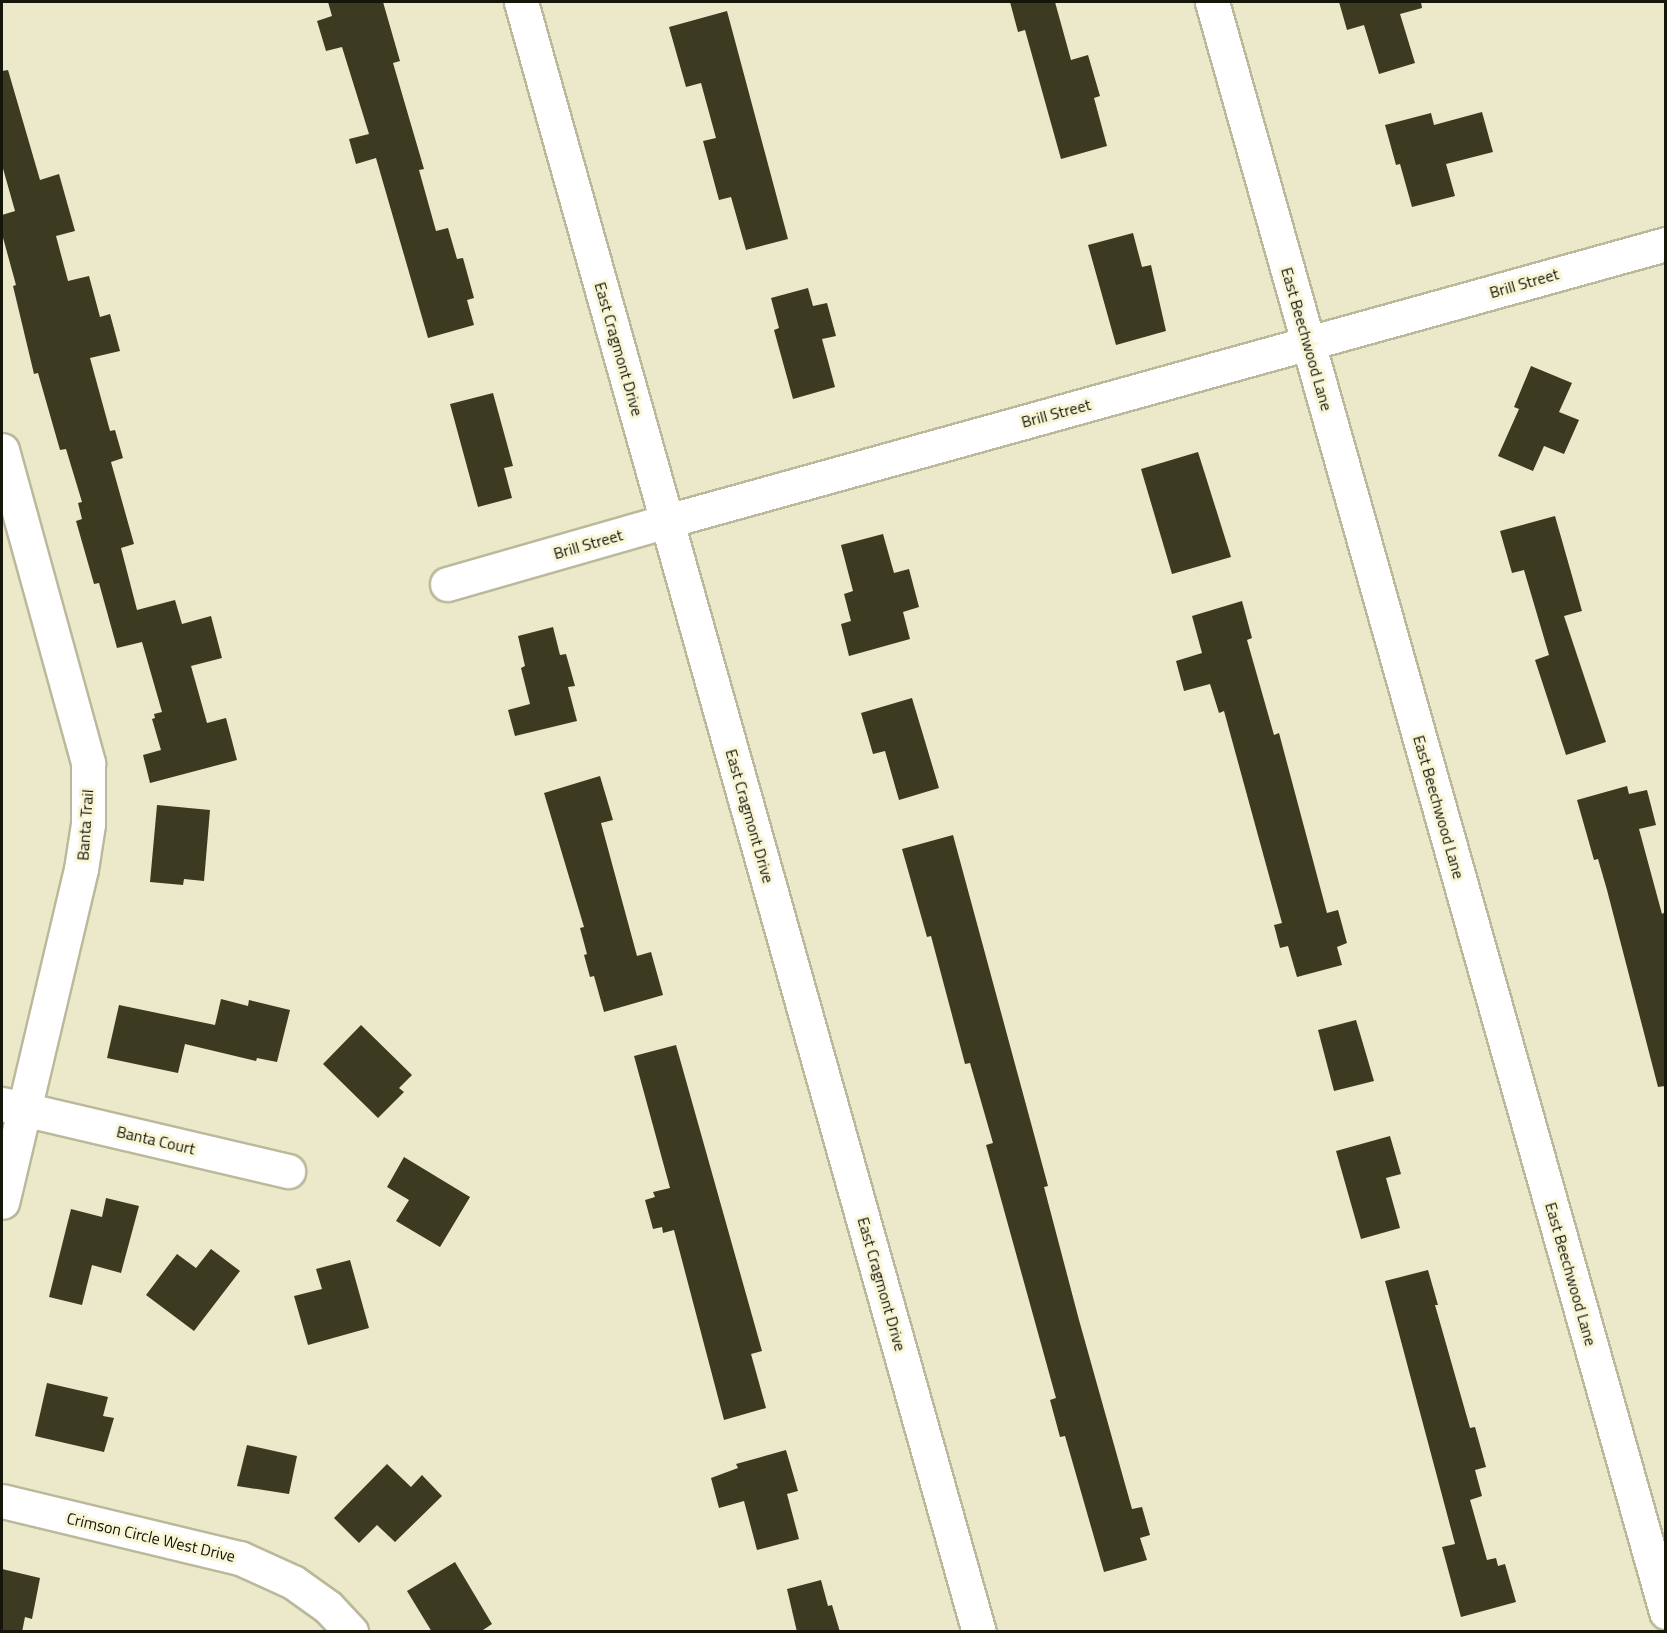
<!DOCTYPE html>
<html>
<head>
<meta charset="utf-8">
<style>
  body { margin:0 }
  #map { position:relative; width:1667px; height:1633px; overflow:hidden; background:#ebe9ca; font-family:"Titillium Web",sans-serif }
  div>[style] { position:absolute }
  .building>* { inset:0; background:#3c3a20 }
  .roads { filter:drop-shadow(2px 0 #bbb89b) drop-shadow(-2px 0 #bbb89b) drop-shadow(0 2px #bbb89b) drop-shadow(0 -2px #bbb89b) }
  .minor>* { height:33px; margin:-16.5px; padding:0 16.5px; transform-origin:16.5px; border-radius:16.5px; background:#fff }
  span { translate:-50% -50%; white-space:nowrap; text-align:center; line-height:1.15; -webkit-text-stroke:6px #f8f6d7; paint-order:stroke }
  .street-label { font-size:16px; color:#16150a }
  .frame { position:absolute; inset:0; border:3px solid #16150a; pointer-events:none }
</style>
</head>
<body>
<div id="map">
  <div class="building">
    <i style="clip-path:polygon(328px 2px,383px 2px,400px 61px,393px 63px,424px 169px,419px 170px,436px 231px,448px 228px,457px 259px,463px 258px,474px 298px,467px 300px,474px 325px,428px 338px,376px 158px,356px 164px,349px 139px,369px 134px,342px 47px,326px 51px,317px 21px,332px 16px)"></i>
    <i style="clip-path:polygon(1010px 2px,1055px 2px,1071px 60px,1088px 55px,1100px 96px,1094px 98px,1107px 146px,1061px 159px,1025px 30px,1018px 32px)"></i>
    <i style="clip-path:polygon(1339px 2px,1421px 2px,1422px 8px,1400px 14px,1415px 63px,1379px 74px,1364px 25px,1347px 30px)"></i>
    <i style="clip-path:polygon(727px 11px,788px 239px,746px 250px,731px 197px,719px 200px,703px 141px,716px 138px,701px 83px,686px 87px,669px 27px)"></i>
    <i style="clip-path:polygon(8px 70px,40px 180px,59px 174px,75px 231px,56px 236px,68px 281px,89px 276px,100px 317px,110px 314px,120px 351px,90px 358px,110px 431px,115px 430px,123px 458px,111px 462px,134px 544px,121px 548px,137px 610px,175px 600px,182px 624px,211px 616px,222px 658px,191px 666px,207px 723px,226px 718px,237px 760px,150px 783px,143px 755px,161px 750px,152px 719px,155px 718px,154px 714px,162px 712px,142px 642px,117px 648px,99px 583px,94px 584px,76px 521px,82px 519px,78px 503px,82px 502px,66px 449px,60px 450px,38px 373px,34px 374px,13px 286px,16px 285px,2px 234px,2px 215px,15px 211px,2px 165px,2px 71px)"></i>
    <i style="clip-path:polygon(1482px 112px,1493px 152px,1446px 164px,1455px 196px,1412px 207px,1400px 164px,1396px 165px,1385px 125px,1431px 113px,1434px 125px)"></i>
    <i style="clip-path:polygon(1133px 233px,1142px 267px,1151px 265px,1166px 331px,1116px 345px,1088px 245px)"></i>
    <i style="clip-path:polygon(808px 288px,813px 306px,827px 303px,836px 336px,822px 339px,835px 387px,793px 399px,774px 330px,779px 328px,771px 298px)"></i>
    <i style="clip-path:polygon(1531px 366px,1572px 383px,1559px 412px,1579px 420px,1564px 454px,1544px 446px,1533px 471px,1498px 456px,1519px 409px,1514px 407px)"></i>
    <i style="clip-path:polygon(493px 393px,513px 466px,504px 468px,512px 498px,478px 507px,450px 404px)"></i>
    <i style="clip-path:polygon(1198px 452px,1231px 557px,1172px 574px,1141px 469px)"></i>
    <i style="clip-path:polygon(1555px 516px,1582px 611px,1564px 616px,1606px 742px,1566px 755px,1535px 660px,1549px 655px,1524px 570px,1512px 573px,1500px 531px)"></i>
    <i style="clip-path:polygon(883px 534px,894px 573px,909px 569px,919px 607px,903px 612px,910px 639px,849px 656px,841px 624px,851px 621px,844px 594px,853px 591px,841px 545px)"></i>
    <i style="clip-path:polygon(1242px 601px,1252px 638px,1247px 640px,1274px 735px,1279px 733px,1327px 913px,1338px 910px,1347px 943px,1337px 947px,1342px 965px,1297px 977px,1288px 946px,1280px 948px,1274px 925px,1282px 923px,1224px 711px,1219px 713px,1210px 684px,1184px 691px,1176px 661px,1202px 653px,1192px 616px)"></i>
    <i style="clip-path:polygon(553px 627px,560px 655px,566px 654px,575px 686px,568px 687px,577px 721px,515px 736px,508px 710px,530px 704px,521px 668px,525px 666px,518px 636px)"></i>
    <i style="clip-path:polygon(912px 698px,939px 788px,899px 800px,885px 751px,873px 754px,861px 713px)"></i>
    <i style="clip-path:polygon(600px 776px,613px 820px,601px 823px,637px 956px,651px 952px,663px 995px,604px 1012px,594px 976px,590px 977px,584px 955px,587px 954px,580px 928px,584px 927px,544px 793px)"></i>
    <i style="clip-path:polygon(1627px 786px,1629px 794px,1647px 790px,1656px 825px,1639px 829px,1662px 914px,1665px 912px,1665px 1086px,1658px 1087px,1607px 890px,1598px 859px,1594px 860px,1577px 800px)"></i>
    <i style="clip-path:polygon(157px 805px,210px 810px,204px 881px,184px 879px,183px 885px,150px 882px)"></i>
    <i style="clip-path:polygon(953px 835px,1048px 1186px,1044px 1187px,1079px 1320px,1132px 1509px,1142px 1507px,1150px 1535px,1140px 1538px,1147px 1560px,1104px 1572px,1065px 1436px,1060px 1437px,1050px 1400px,1056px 1398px,986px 1145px,993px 1143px,970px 1063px,965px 1064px,931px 936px,927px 937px,902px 849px)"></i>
    <i style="clip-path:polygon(221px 999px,248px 1006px,249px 1000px,290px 1010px,277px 1062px,257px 1058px,256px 1061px,185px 1044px,178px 1073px,107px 1058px,119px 1005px,215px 1025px)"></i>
    <i style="clip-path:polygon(1356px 1020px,1374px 1081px,1334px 1091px,1318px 1030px)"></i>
    <i style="clip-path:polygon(361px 1025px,412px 1075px,399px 1088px,404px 1092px,378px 1118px,323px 1064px)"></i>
    <i style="clip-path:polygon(676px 1045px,762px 1351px,751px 1354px,766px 1408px,724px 1420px,674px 1230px,663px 1233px,662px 1227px,653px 1229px,645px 1200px,655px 1197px,653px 1192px,670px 1188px,634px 1056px)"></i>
    <i style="clip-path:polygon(1390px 1136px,1401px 1174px,1386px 1178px,1400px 1228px,1361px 1239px,1336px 1151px)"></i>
    <i style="clip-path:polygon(404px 1157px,470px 1197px,440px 1247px,396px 1221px,409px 1200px,387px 1187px)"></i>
    <i style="clip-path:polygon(106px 1198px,139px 1206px,121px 1273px,92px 1265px,82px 1305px,49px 1297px,71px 1209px,102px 1217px)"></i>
    <i style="clip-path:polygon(211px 1249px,240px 1271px,194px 1331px,146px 1295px,177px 1254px,196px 1268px)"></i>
    <i style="clip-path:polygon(350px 1260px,369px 1328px,308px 1345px,294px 1296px,322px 1289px,316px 1269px)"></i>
    <i style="clip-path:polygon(1428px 1270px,1438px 1305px,1435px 1305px,1470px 1428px,1475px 1427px,1486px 1467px,1475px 1470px,1482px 1496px,1470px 1500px,1487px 1560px,1496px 1558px,1498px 1566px,1505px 1564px,1516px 1602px,1461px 1617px,1442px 1547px,1455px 1544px,1385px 1281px)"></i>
    <i style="clip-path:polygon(47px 1383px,108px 1397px,103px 1416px,114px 1418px,104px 1452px,35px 1436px)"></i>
    <i style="clip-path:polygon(247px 1445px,297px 1456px,289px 1494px,237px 1486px)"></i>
    <i style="clip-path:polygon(786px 1450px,798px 1491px,787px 1494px,799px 1539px,757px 1550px,744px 1501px,719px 1508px,711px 1478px,738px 1468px,736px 1464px)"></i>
    <i style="clip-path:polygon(387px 1464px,411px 1487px,422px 1475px,442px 1496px,395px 1542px,377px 1525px,359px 1543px,334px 1518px)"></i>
    <i style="clip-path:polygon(455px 1562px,492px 1624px,480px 1632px,432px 1632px,407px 1591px)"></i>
    <i style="clip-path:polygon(2px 1569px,40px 1578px,32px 1619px,25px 1617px,22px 1632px,2px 1632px)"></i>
    <i style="clip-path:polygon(821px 1580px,828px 1606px,832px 1605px,840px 1632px,797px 1632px,787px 1589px)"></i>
  </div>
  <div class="roads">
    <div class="minor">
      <i style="left:521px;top:2px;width:1693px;rotate:74.31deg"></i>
      <i style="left:1212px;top:2px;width:1673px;rotate:74.25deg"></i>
      <i style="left:2px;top:450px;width:325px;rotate:74.6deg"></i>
      <i style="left:88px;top:763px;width:61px;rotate:90deg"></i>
      <i style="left:88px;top:824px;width:46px;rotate:98.8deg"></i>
      <i style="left:81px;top:869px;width:342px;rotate:103.3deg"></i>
      <i style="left:447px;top:584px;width:229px;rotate:-16deg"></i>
      <i style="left:667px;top:521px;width:1037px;rotate:-15.5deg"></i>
      <i style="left:2px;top:1104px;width:294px;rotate:13.2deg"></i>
      <i style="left:2px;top:1501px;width:245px;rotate:13.5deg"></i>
      <i style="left:240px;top:1558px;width:58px;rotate:24.4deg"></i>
      <i style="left:293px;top:1582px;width:43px;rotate:35.5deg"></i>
      <i style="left:328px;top:1607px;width:34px;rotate:47deg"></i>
    </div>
  </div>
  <div class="street-label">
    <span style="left:1524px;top:283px;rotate:-16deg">Brill Street</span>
    <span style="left:1307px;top:339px;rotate:74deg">East Beechwood Lane</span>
    <span style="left:619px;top:349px;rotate:74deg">East Cragmont Drive</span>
    <span style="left:1056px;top:413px;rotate:-15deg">Brill Street</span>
    <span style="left:588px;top:544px;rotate:-16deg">Brill Street</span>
    <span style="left:1439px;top:807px;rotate:74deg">East Beechwood Lane</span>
    <span style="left:750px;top:816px;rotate:74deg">East Cragmont Drive</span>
    <span style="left:85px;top:825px;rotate:-86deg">Banta Trail</span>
    <span style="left:156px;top:1140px;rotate:13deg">Banta Court</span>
    <span style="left:1571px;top:1274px;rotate:74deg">East Beechwood Lane</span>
    <span style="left:882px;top:1284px;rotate:74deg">East Cragmont Drive</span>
    <span style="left:151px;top:1537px;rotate:13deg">Crimson Circle West Drive</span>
  </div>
  <div class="frame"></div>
</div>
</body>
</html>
